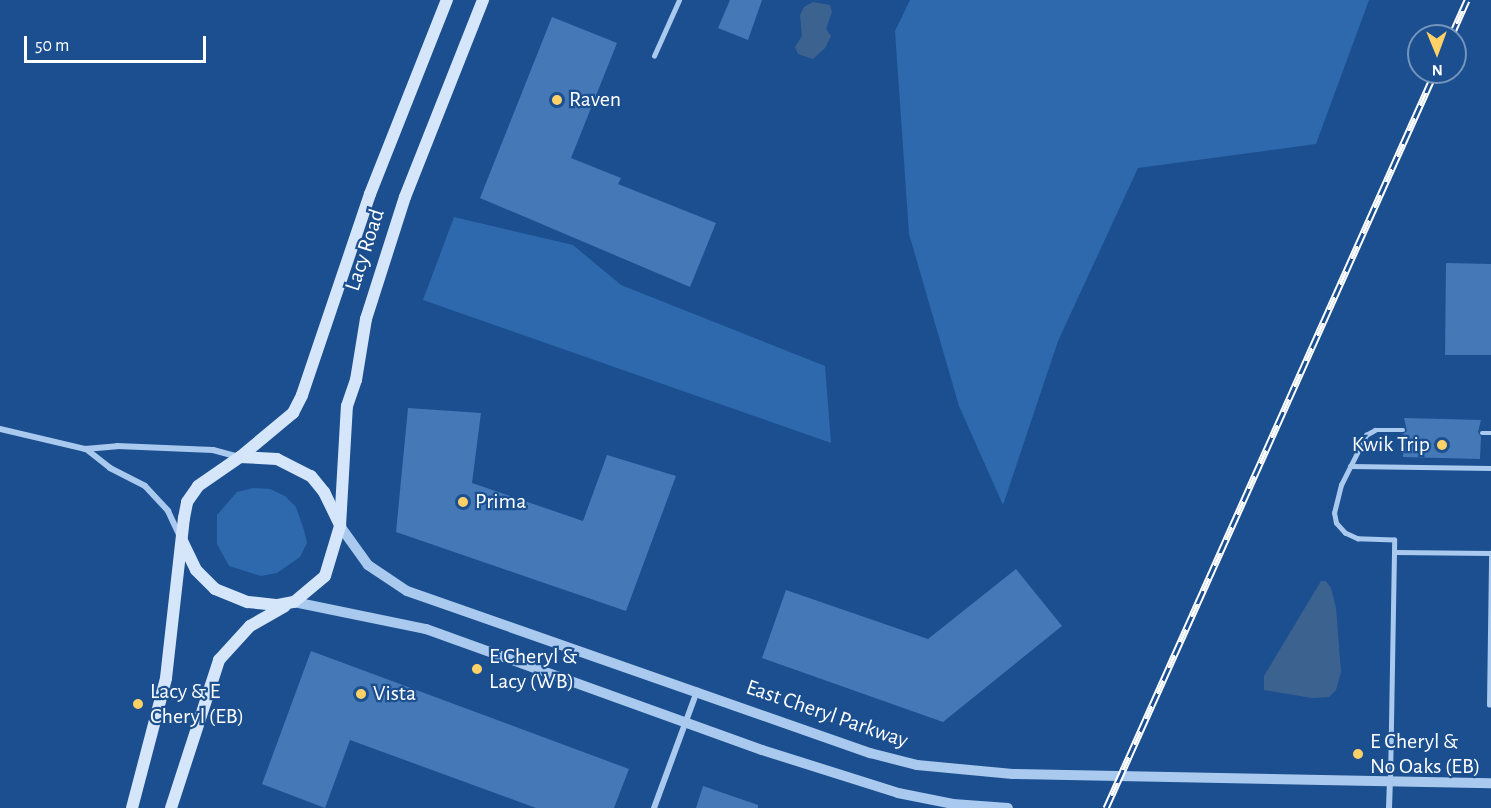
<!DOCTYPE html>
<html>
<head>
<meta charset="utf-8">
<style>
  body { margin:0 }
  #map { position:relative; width:1491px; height:808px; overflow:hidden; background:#1b4f8f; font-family:"Alegreya Sans",sans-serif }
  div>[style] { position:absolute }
  .green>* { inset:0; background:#2e69ad }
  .water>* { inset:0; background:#3c6290 }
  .building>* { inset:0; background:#4478b7 }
  .service>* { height:4.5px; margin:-2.25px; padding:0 2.25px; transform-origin:2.25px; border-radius:2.25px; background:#a9c9ee }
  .minor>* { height:6px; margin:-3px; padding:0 3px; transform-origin:3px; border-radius:3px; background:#a9c9ee }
  .tertiary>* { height:10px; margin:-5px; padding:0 5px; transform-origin:5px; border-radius:5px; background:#a9c9ee }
  .secondary>* { height:12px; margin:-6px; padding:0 6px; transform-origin:6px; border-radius:6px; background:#d6e6fa }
  .rail>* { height:7px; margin-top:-3.5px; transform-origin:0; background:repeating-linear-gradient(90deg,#1b4f8f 0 14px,#fff 0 28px); box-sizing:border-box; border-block:2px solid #fff }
  .dots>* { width:16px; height:16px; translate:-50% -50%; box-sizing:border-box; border:3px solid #1b4f8f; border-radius:50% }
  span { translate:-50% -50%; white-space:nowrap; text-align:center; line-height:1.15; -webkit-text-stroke:4.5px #1b4f8f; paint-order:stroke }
  .poi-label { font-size:22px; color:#fff }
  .left { translate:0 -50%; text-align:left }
  .right { translate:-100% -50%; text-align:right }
  .street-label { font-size:22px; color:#fff }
  .north { position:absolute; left:1407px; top:24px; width:60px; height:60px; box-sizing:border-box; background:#1b4f8f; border:2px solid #7695bc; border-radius:50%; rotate:179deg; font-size:16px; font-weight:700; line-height:24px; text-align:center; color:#fff }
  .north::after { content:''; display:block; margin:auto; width:21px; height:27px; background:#ffd166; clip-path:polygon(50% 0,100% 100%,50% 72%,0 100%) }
  .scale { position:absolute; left:24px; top:36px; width:182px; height:27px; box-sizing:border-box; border:3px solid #fff; border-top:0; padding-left:8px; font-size:18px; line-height:21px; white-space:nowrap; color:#fff; -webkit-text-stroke:4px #1b4f8f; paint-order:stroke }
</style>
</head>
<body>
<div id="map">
  <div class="green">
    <i style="clip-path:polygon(910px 0,1369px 0,1316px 144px,1138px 168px,1058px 341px,1003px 505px,959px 406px,909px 234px,895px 31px)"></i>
    <i style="clip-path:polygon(454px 217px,573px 245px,621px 285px,825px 366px,831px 443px,423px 300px)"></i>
    <i style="clip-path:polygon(253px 488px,270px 489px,285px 496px,296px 507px,304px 530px,307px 543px,300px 557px,277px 573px,261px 576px,229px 566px,217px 544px,217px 515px,237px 492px)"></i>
  </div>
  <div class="water">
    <i style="clip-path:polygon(813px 2px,830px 5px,832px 12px,826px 29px,831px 36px,825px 48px,813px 59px,798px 54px,795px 47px,802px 36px,800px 15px,804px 7px)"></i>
    <i style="clip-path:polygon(1321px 581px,1326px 581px,1331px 588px,1336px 608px,1341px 672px,1336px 690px,1329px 697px,1312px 698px,1264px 690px,1264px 676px)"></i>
  </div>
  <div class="building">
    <i style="clip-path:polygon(730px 0,762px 0,748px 40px,718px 28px)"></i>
    <i style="clip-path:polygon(552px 17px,617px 43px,571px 158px,621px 178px,618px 184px,716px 223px,690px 287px,480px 198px)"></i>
    <i style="clip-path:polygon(1446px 263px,1491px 264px,1491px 355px,1445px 355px)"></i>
    <i style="clip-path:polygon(408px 408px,481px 413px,472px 483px,583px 521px,607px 455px,676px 476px,626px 611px,396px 532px)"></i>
    <i style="clip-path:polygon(1404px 418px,1481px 420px,1478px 432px,1481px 437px,1480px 459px,1403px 457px,1403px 434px,1407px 431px)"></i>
    <i style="clip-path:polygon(1016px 569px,1062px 626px,943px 722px,762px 658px,786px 590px,928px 639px)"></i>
    <i style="clip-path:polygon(311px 651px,629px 769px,614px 808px,536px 808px,350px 740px,325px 808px,262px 784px)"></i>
    <i style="clip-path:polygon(703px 786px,758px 805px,758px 808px,696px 808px)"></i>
  </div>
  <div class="service">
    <i style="left:654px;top:56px;width:61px;rotate:-65.9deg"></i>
    <i style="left:1482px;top:433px;width:9px"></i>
    <i style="left:1350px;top:466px;width:141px;rotate:0.8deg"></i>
    <i style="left:1394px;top:552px;width:97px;rotate:0.6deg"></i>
    <i style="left:1489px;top:705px;width:152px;rotate:-89.2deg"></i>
    <i style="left:1390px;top:781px;width:241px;rotate:-89deg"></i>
    <i style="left:1394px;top:540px;width:36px;rotate:-178deg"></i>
    <i style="left:1358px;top:539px;width:14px;rotate:-155deg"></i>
    <i style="left:1345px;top:533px;width:13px;rotate:-132deg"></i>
    <i style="left:1336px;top:523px;width:10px;rotate:-101deg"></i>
    <i style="left:1334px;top:513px;width:29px;rotate:-76deg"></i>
    <i style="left:1341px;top:485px;width:56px;rotate:-63.4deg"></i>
    <i style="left:1366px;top:435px;width:10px;rotate:-29deg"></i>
    <i style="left:1375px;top:430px;width:28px"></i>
  </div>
  <div class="minor">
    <i style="left:0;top:429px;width:87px;rotate:13.2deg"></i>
    <i style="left:85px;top:449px;width:32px;rotate:-5deg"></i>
    <i style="left:117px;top:446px;width:96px;rotate:2.4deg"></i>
    <i style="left:213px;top:450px;width:27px;rotate:15deg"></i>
    <i style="left:86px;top:449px;width:31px;rotate:38deg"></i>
    <i style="left:110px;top:468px;width:39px;rotate:27deg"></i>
    <i style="left:145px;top:486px;width:34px;rotate:47deg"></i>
    <i style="left:168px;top:511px;width:26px;rotate:65deg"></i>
    <i style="left:654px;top:808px;width:125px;rotate:-69.8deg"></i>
    <i style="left:1389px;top:808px;width:27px;rotate:-88deg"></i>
  </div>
  <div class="tertiary">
    <i style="left:340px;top:526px;width:48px;rotate:54.3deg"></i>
    <i style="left:368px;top:565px;width:47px;rotate:33.7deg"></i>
    <i style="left:407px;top:591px;width:491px;rotate:19.3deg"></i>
    <i style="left:870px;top:753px;width:49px;rotate:14.3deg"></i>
    <i style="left:917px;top:765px;width:96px;rotate:5.4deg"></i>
    <i style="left:1013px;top:774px;width:478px;rotate:1.1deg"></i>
    <i style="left:294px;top:602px;width:135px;rotate:11.6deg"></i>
    <i style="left:426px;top:629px;width:357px;rotate:19.8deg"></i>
    <i style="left:762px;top:750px;width:143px;rotate:17.5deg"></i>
    <i style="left:898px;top:793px;width:56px;rotate:11.3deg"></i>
    <i style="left:953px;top:804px;width:55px;rotate:4.2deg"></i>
  </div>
  <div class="secondary">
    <i style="left:240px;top:457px;width:69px;rotate:-39.7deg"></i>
    <i style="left:293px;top:413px;width:20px;rotate:-63deg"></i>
    <i style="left:302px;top:395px;width:212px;rotate:-71.3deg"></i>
    <i style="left:370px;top:194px;width:209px;rotate:-68.4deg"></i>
    <i style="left:182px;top:541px;width:32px;rotate:64deg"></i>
    <i style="left:196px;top:570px;width:27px;rotate:45deg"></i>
    <i style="left:215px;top:589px;width:35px;rotate:22deg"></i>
    <i style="left:248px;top:602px;width:30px;rotate:6deg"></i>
    <i style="left:278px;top:605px;width:16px;rotate:-11deg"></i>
    <i style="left:294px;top:602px;width:40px;rotate:-40deg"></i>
    <i style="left:325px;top:576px;width:52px;rotate:-73.3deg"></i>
    <i style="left:340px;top:526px;width:120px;rotate:-86.7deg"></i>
    <i style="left:347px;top:406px;width:28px;rotate:-71deg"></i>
    <i style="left:356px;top:380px;width:62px;rotate:-80.7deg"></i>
    <i style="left:366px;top:319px;width:128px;rotate:-72.3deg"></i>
    <i style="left:405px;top:197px;width:212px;rotate:-68.4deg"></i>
    <i style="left:132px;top:808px;width:134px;rotate:-75.3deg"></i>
    <i style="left:166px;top:678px;width:161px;rotate:-83.6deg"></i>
    <i style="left:184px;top:518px;width:16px;rotate:-79deg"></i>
    <i style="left:187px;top:502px;width:19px;rotate:-55deg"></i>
    <i style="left:198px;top:486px;width:51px;rotate:-34.6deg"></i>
    <i style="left:240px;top:457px;width:37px;rotate:3deg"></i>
    <i style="left:277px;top:459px;width:38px;rotate:27deg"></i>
    <i style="left:311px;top:476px;width:21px;rotate:51deg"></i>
    <i style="left:324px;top:492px;width:37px;rotate:64deg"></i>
    <i style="left:171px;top:808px;width:156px;rotate:-72deg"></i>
    <i style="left:219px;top:660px;width:46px;rotate:-47.6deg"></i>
    <i style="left:250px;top:626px;width:40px;rotate:-29.7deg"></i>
  </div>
  <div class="rail">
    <i style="left:1451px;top:36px;width:39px;rotate:-66deg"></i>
    <i style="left:1106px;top:808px;width:806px;rotate:-65.91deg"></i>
  </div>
  <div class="dots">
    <i style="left:557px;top:100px;background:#ffd166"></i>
    <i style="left:1442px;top:445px;background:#ffd166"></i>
    <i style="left:463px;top:502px;background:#ffd166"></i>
    <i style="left:477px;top:669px;background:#ffd166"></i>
    <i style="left:361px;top:694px;background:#ffd166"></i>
    <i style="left:138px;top:704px;background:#ffd166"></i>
    <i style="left:1358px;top:754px;background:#ffd166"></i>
  </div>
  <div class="poi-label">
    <span class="left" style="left:569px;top:100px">Raven</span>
    <span class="right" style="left:1430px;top:445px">Kwik Trip</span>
    <span class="left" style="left:475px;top:502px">Prima</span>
    <span class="left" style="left:489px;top:669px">E Cheryl &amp;<br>Lacy (WB)</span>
    <span class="left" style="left:150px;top:704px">Lacy &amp; E<br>Cheryl (EB)</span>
    <span class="left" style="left:373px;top:694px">Vista</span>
    <span class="left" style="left:1370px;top:754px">E Cheryl &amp;<br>No Oaks (EB)</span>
  </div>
  <div class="street-label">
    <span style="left:365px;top:250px;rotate:-72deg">Lacy Road</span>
    <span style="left:827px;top:714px;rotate:19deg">East Cheryl Parkway</span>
  </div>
  <div class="north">N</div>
  <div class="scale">50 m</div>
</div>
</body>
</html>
